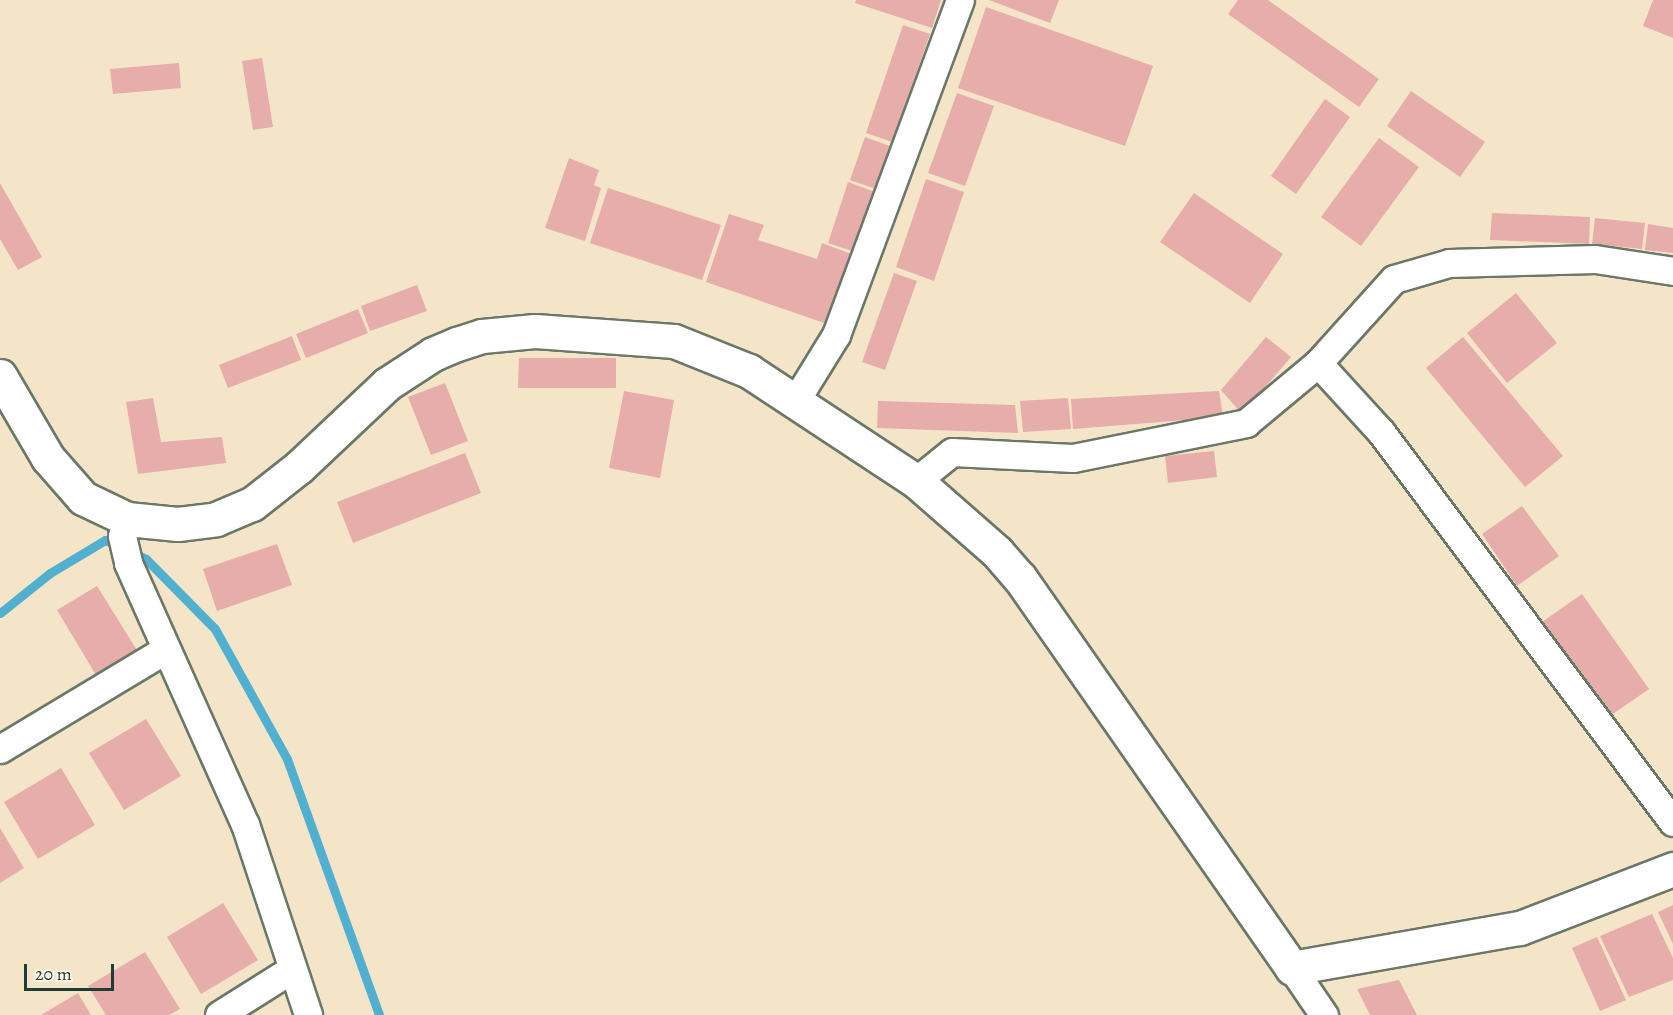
<!DOCTYPE html>
<html>
<head>
<meta charset="utf-8">
<style>
  body { margin:0 }
  #map { position:relative; width:1673px; height:1015px; overflow:hidden; background:#f4e5c9; font-family:Alegreya,serif }
  div>[style] { position:absolute }
  .stream>* { height:9px; margin:-4.5px; padding:0 4.5px; transform-origin:4.5px; border-radius:4.5px; background:#51afd0 }
  .building>* { inset:0; background:#e6adab }
  .roads { filter:drop-shadow(2px 0 #6a7868) drop-shadow(-2px 0 #6a7868) drop-shadow(0 2px #6a7868) drop-shadow(0 -2px #6a7868) }
  .minor>* { height:27px; margin:-13.5px; padding:0 13.5px; transform-origin:13.5px; border-radius:13.5px; background:#fff }
  .tertiary>* { height:33px; margin:-16.5px; padding:0 16.5px; transform-origin:16.5px; border-radius:16.5px; background:#fff }
  span { translate:-50% -50%; white-space:nowrap; text-align:center; line-height:1.15; -webkit-text-stroke:5px #fcf5e5; paint-order:stroke }
  .scale { position:absolute; left:24px; top:964px; width:90px; height:27px; box-sizing:border-box; border:3px solid #1f3d34; border-top:0; padding-left:8px; font-size:18px; line-height:21px; white-space:nowrap; color:#1f3d34; -webkit-text-stroke:4px #fcf5e5; paint-order:stroke }
</style>
</head>
<body>
<div id="map">
  <div class="stream">
    <i style="left:0;top:613px;width:64px;rotate:-38.7deg"></i>
    <i style="left:50px;top:573px;width:64px;rotate:-31deg"></i>
    <i style="left:105px;top:540px;width:45px;rotate:24.9deg"></i>
    <i style="left:146px;top:559px;width:98px;rotate:45.4deg"></i>
    <i style="left:215px;top:629px;width:149px;rotate:61deg"></i>
    <i style="left:287px;top:759px;width:272px;rotate:70.2deg"></i>
  </div>
  <div class="building">
    <i style="clip-path:polygon(856px 0,941px 0,932px 28px,855px 3px)"></i>
    <i style="clip-path:polygon(989px 0,1059px 0,1050px 23px)"></i>
    <i style="clip-path:polygon(1238px 0,1268px 0,1379px 79px,1359px 107px,1228px 14px)"></i>
    <i style="clip-path:polygon(1653px 0,1673px 0,1673px 38px,1643px 26px)"></i>
    <i style="clip-path:polygon(986px 7px,1153px 66px,1125px 146px,958px 88px)"></i>
    <i style="clip-path:polygon(903px 25px,930px 34px,892px 142px,866px 133px)"></i>
    <i style="clip-path:polygon(262px 58px,273px 127px,253px 130px,242px 61px)"></i>
    <i style="clip-path:polygon(179px 63px,181px 88px,113px 94px,110px 69px)"></i>
    <i style="clip-path:polygon(1411px 91px,1485px 142px,1460px 177px,1387px 126px)"></i>
    <i style="clip-path:polygon(957px 93px,994px 106px,965px 186px,928px 173px)"></i>
    <i style="clip-path:polygon(1325px 99px,1350px 117px,1296px 194px,1271px 176px)"></i>
    <i style="clip-path:polygon(865px 137px,890px 146px,876px 189px,850px 180px)"></i>
    <i style="clip-path:polygon(1379px 138px,1419px 167px,1361px 246px,1321px 217px)"></i>
    <i style="clip-path:polygon(569px 158px,599px 170px,594px 185px,601px 188px,585px 241px,545px 228px)"></i>
    <i style="clip-path:polygon(926px 179px,964px 192px,934px 281px,896px 267px)"></i>
    <i style="clip-path:polygon(848px 182px,875px 192px,855px 252px,828px 243px)"></i>
    <i style="clip-path:polygon(0 183px,42px 257px,18px 270px,0 239px)"></i>
    <i style="clip-path:polygon(608px 188px,721px 225px,702px 280px,590px 243px)"></i>
    <i style="clip-path:polygon(1194px 193px,1283px 254px,1250px 303px,1160px 242px)"></i>
    <i style="clip-path:polygon(1492px 213px,1590px 217px,1589px 244px,1490px 240px)"></i>
    <i style="clip-path:polygon(729px 214px,764px 225px,758px 240px,817px 259px,822px 243px,854px 255px,830px 325px,706px 282px)"></i>
    <i style="clip-path:polygon(1595px 218px,1645px 223px,1642px 249px,1592px 244px)"></i>
    <i style="clip-path:polygon(1648px 224px,1673px 228px,1673px 253px,1645px 250px)"></i>
    <i style="clip-path:polygon(894px 273px,917px 281px,885px 370px,862px 362px)"></i>
    <i style="clip-path:polygon(417px 285px,427px 311px,370px 331px,361px 306px)"></i>
    <i style="clip-path:polygon(1516px 293px,1557px 343px,1507px 383px,1467px 333px)"></i>
    <i style="clip-path:polygon(358px 309px,368px 333px,306px 358px,296px 334px)"></i>
    <i style="clip-path:polygon(292px 336px,301px 360px,228px 388px,219px 365px)"></i>
    <i style="clip-path:polygon(1266px 337px,1291px 357px,1242px 414px,1221px 390px)"></i>
    <i style="clip-path:polygon(1463px 337px,1563px 456px,1525px 487px,1426px 368px)"></i>
    <i style="clip-path:polygon(519px 358px,616px 358px,616px 388px,518px 388px)"></i>
    <i style="clip-path:polygon(445px 383px,468px 441px,431px 455px,408px 397px)"></i>
    <i style="clip-path:polygon(624px 391px,674px 400px,660px 478px,609px 468px)"></i>
    <i style="clip-path:polygon(1219px 391px,1223px 417px,1073px 429px,1071px 399px)"></i>
    <i style="clip-path:polygon(153px 398px,161px 442px,222px 437px,226px 463px,138px 474px,126px 402px)"></i>
    <i style="clip-path:polygon(1068px 398px,1071px 429px,1023px 432px,1020px 401px)"></i>
    <i style="clip-path:polygon(878px 401px,1015px 405px,1018px 433px,877px 428px)"></i>
    <i style="clip-path:polygon(1214px 451px,1217px 477px,1168px 483px,1165px 456px)"></i>
    <i style="clip-path:polygon(465px 453px,481px 493px,353px 543px,337px 502px)"></i>
    <i style="clip-path:polygon(1522px 506px,1559px 556px,1517px 586px,1482px 534px)"></i>
    <i style="clip-path:polygon(277px 544px,292px 585px,217px 611px,203px 569px)"></i>
    <i style="clip-path:polygon(97px 586px,140px 655px,99px 680px,57px 610px)"></i>
    <i style="clip-path:polygon(1582px 594px,1649px 689px,1610px 716px,1542px 622px)"></i>
    <i style="clip-path:polygon(146px 719px,181px 776px,124px 810px,89px 753px)"></i>
    <i style="clip-path:polygon(61px 768px,95px 825px,38px 859px,4px 802px)"></i>
    <i style="clip-path:polygon(0 828px,24px 868px,0 883px)"></i>
    <i style="clip-path:polygon(223px 903px,258px 960px,201px 994px,167px 937px)"></i>
    <i style="clip-path:polygon(1673px 905px,1673px 944px,1658px 912px)"></i>
    <i style="clip-path:polygon(1652px 914px,1673px 958px,1673px 980px,1629px 997px,1600px 936px)"></i>
    <i style="clip-path:polygon(1597px 937px,1626px 1000px,1600px 1011px,1572px 948px)"></i>
    <i style="clip-path:polygon(145px 952px,180px 1009px,169px 1015px,106px 1015px,88px 986px)"></i>
    <i style="clip-path:polygon(1399px 980px,1417px 1015px,1370px 1015px,1357px 989px)"></i>
    <i style="clip-path:polygon(78px 993px,91px 1015px,41px 1015px)"></i>
  </div>
  <div class="roads">
    <div class="minor">
      <i style="left:1318px;top:363px;width:93px;rotate:47.6deg"></i>
      <i style="left:1381px;top:432px;width:487px;rotate:53.2deg"></i>
      <i style="left:794px;top:403px;width:80px;rotate:-58.3deg"></i>
      <i style="left:836px;top:335px;width:357px;rotate:-69.7deg"></i>
      <i style="left:916px;top:481px;width:46px;rotate:-38.9deg"></i>
      <i style="left:952px;top:452px;width:121px;rotate:2.8deg"></i>
      <i style="left:1073px;top:458px;width:177px;rotate:-11.4deg"></i>
      <i style="left:1246px;top:423px;width:94px;rotate:-39.8deg"></i>
      <i style="left:1318px;top:363px;width:113px;rotate:-47.9deg"></i>
      <i style="left:1394px;top:279px;width:57px;rotate:-16.2deg"></i>
      <i style="left:1449px;top:263px;width:146px;rotate:-1.6deg"></i>
      <i style="left:1595px;top:259px;width:79px;rotate:8.7deg"></i>
      <i style="left:127px;top:519px;width:18px;rotate:106deg"></i>
      <i style="left:122px;top:536px;width:28px;rotate:77deg"></i>
      <i style="left:128px;top:563px;width:286px;rotate:65.9deg"></i>
      <i style="left:245px;top:824px;width:201px;rotate:71.7deg"></i>
      <i style="left:0;top:749px;width:192px;rotate:-31deg"></i>
      <i style="left:1292px;top:968px;width:57px;rotate:55.8deg"></i>
      <i style="left:219px;top:1015px;width:86px;rotate:-32.2deg"></i>
    </div>
    <div class="tertiary">
      <i style="left:0;top:376px;width:95px;rotate:59.7deg"></i>
      <i style="left:48px;top:458px;width:53px;rotate:48.8deg"></i>
      <i style="left:83px;top:498px;width:49px;rotate:25.5deg"></i>
      <i style="left:127px;top:519px;width:51px;rotate:5.6deg"></i>
      <i style="left:178px;top:524px;width:38px;rotate:-7deg"></i>
      <i style="left:216px;top:519px;width:39px;rotate:-23deg"></i>
      <i style="left:252px;top:504px;width:60px;rotate:-38.2deg"></i>
      <i style="left:299px;top:467px;width:121px;rotate:-43.3deg"></i>
      <i style="left:387px;top:384px;width:55px;rotate:-33.1deg"></i>
      <i style="left:433px;top:354px;width:26px;rotate:-23deg"></i>
      <i style="left:457px;top:344px;width:26px;rotate:-18deg"></i>
      <i style="left:482px;top:336px;width:53px;rotate:-5.4deg"></i>
      <i style="left:535px;top:331px;width:139px;rotate:4.1deg"></i>
      <i style="left:674px;top:341px;width:81px;rotate:21.8deg"></i>
      <i style="left:749px;top:371px;width:200px;rotate:33.4deg"></i>
      <i style="left:916px;top:481px;width:108px;rotate:41.2deg"></i>
      <i style="left:997px;top:552px;width:35px;rotate:49deg"></i>
      <i style="left:1020px;top:578px;width:475px;rotate:55.1deg"></i>
      <i style="left:1292px;top:968px;width:231px;rotate:-10deg"></i>
      <i style="left:1520px;top:928px;width:164px;rotate:-21.1deg"></i>
    </div>
  </div>
  <div class="scale">20 m</div>
</div>
</body>
</html>
